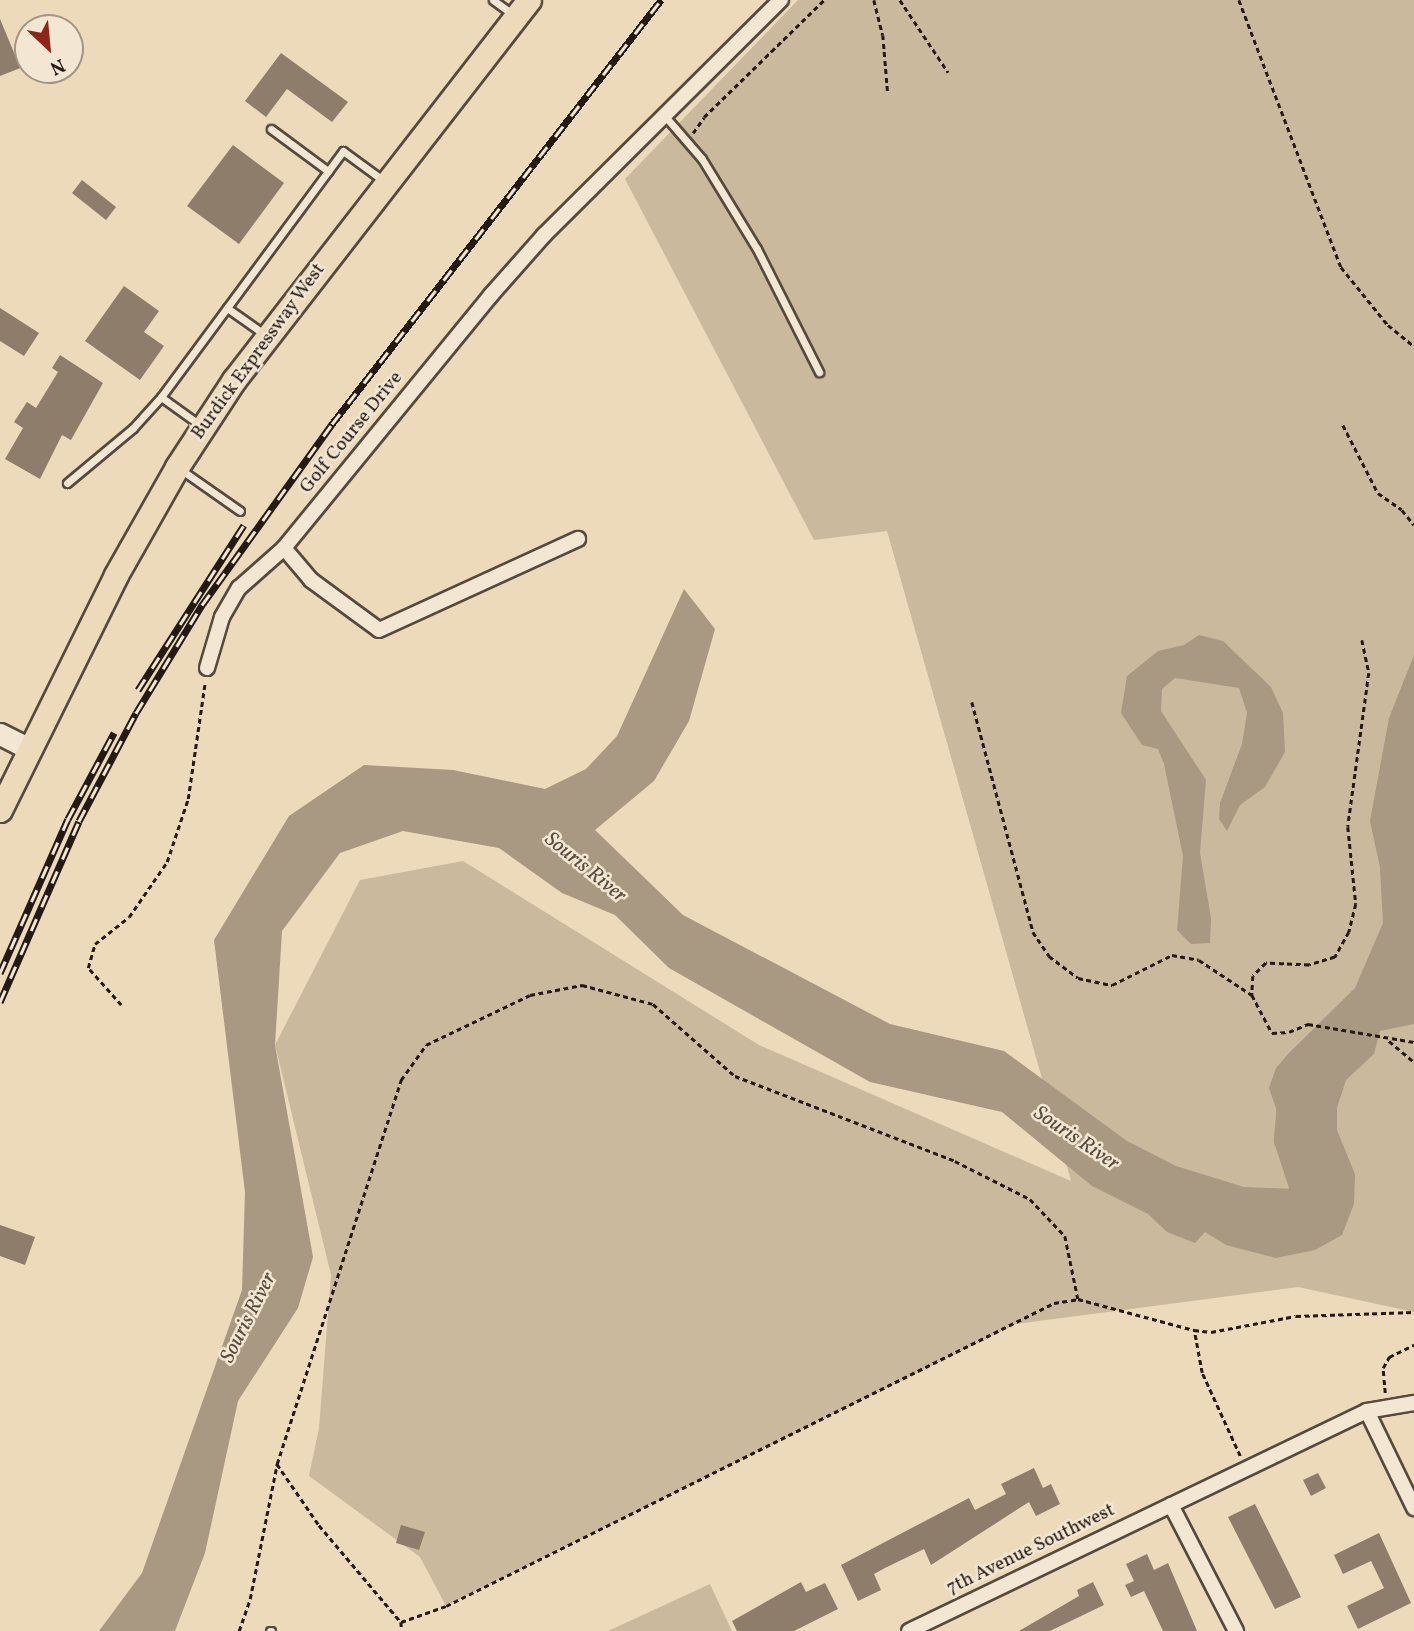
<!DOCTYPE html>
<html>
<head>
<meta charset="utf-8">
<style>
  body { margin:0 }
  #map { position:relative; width:1414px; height:1631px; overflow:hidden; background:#eddabb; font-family:Vollkorn,serif }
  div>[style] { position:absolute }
  .green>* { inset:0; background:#cbb99e }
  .water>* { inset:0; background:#a99882 }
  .river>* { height:26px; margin:-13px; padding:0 13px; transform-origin:13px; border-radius:13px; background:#a99882 }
  .building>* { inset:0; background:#8d7d6a }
  .path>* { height:2.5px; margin-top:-1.25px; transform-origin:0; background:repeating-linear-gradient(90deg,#241913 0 5px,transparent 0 8.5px) }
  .roads { filter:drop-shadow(2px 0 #56493d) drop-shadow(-2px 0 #56493d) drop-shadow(0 2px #56493d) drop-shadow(0 -2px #56493d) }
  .lane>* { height:7px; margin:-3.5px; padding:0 3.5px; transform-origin:3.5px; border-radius:3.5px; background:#f3e7d3 }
  .street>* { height:14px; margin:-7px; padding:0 7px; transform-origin:7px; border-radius:7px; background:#f3e7d3 }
  .secondary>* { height:21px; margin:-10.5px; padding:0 10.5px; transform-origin:10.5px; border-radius:10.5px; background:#f3e7d3 }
  .primary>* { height:23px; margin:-11.5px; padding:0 11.5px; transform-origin:11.5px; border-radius:11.5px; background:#eddabb }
  .rail>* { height:7px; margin-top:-3.5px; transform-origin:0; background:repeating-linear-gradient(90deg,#f3e7d3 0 13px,#241913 0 26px); box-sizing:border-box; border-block:2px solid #241913 }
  span { translate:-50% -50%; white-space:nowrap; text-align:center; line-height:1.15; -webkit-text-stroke:5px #f3e7d3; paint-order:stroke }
  .street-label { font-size:19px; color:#241913 }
  .water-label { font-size:21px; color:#594c3f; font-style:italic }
  .north { position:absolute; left:14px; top:14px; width:70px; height:70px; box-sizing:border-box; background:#f3e7d3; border:2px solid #a09586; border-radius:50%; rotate:154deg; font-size:19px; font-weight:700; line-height:28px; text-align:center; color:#241913 }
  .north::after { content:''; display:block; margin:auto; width:24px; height:32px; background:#8f2418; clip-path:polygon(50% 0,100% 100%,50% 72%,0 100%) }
</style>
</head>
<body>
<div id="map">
  <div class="green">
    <i style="clip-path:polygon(798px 0,1414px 0,1414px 1312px,1298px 1287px,1016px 1324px,446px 1606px,420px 1557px,309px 1476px,319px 1428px,331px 1275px,275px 1045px,360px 880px,463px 861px,759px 1045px,1071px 1181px,887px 531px,814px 540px,625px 179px)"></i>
    <i style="clip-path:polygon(710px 1584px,732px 1631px,608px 1631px)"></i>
  </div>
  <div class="water">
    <i style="clip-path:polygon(684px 589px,715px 629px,689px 721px,654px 781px,595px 830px,683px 915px,890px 1024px,1004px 1051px,1127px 1141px,1176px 1166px,1244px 1187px,1293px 1189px,1293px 1157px,1269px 1088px,1276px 1068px,1288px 1054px,1355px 988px,1383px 923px,1380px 868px,1370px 821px,1389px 718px,1414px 655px,1414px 1024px,1380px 1031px,1374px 1054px,1346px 1080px,1337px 1108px,1337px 1130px,1355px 1174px,1354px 1204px,1342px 1235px,1315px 1250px,1276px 1258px,1226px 1245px,1205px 1232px,1195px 1243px,1167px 1232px,1148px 1214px,1092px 1186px,1002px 1112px,870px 1082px,669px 968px,615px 915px,562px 893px,499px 848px,403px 831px,340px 853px,282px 931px,275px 1045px,313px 1257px,298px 1308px,238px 1401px,205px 1553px,175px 1631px,99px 1631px,142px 1573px,242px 1290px,245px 1192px,214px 940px,289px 816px,364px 765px,453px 770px,545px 789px,586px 769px,617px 736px)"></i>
    <i style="clip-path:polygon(1199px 635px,1223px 641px,1271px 687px,1283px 713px,1285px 752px,1265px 787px,1240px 805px,1227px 831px,1219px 819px,1220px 803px,1242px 744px,1247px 713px,1239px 688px,1175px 678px,1162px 689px,1161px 711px,1206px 780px,1200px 853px,1211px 918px,1210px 943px,1191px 944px,1177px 930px,1183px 856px,1164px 764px,1158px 749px,1142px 745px,1121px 713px,1127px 676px,1158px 651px,1184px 645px)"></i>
  </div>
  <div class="river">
    <i style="left:1290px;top:1104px;width:36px;rotate:95deg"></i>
    <i style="left:1287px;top:1140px;width:52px;rotate:71.9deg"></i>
  </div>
  <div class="building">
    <i style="clip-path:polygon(0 19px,15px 55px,23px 52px,28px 65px,0 76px)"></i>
    <i style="clip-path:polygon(281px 53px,348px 102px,332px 122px,287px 89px,266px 117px,245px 101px)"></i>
    <i style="clip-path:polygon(233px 145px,284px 183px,239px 244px,187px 206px)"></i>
    <i style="clip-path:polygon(82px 180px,116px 207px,106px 220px,72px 193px)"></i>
    <i style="clip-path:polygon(124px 286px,159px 311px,144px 332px,164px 346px,140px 380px,85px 341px)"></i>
    <i style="clip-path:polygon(0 308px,39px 333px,24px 356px,0 341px)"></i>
    <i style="clip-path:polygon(60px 355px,103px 383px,71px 440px,62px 435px,40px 479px,5px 459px,23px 428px,14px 422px,27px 402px,36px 408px,58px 372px,52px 368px)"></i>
    <i style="clip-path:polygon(0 1225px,35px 1237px,25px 1265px,0 1256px)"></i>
    <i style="clip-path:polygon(1034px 1468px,1043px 1488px,1051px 1484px,1060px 1504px,1036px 1516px,1029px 1502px,931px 1565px,924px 1549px,885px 1568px,874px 1574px,881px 1590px,858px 1601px,841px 1565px,969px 1498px,975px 1510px,1006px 1494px,1001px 1484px)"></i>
    <i style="clip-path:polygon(1318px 1473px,1326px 1488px,1311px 1496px,1303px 1480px)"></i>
    <i style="clip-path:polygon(1255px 1504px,1301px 1597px,1275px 1609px,1228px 1517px)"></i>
    <i style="clip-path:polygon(401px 1525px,425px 1532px,419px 1550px,396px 1543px)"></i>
    <i style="clip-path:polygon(1379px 1533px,1411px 1603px,1358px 1629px,1347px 1606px,1384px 1588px,1371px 1561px,1343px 1574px,1334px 1555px)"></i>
    <i style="clip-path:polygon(1147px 1554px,1154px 1570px,1168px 1563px,1197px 1631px,1163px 1631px,1144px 1591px,1131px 1597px,1125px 1585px,1134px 1581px,1126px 1564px)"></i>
    <i style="clip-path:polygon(801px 1582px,806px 1592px,825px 1583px,838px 1609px,794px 1631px,737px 1631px,732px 1621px)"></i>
    <i style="clip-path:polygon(1093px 1582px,1104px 1605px,1050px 1631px,1019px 1631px,1079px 1596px,1077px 1590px)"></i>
  </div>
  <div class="path">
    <i style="left:874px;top:0;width:36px;rotate:76deg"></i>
    <i style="left:883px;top:35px;width:59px;rotate:85.2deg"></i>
    <i style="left:900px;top:0;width:87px;rotate:56.3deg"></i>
    <i style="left:1239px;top:0;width:286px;rotate:69.1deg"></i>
    <i style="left:1341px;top:267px;width:75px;rotate:51deg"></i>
    <i style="left:1388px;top:325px;width:33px;rotate:39deg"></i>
    <i style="left:693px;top:133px;width:19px;rotate:-55deg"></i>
    <i style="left:704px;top:117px;width:168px;rotate:-44.3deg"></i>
    <i style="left:1343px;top:425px;width:76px;rotate:62.8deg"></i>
    <i style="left:1378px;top:493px;width:29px;rotate:35deg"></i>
    <i style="left:1402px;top:510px;width:19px;rotate:51deg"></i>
    <i style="left:1362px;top:640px;width:34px;rotate:78deg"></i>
    <i style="left:1369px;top:673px;width:155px;rotate:97.8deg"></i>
    <i style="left:1348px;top:827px;width:77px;rotate:84.1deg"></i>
    <i style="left:1356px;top:904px;width:29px;rotate:104deg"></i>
    <i style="left:1349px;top:932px;width:29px;rotate:119deg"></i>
    <i style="left:1335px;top:957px;width:27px;rotate:163deg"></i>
    <i style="left:1309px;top:965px;width:43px;rotate:-177.3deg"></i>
    <i style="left:1266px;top:963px;width:18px;rotate:135deg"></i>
    <i style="left:1253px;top:976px;width:19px;rotate:93deg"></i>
    <i style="left:1252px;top:995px;width:43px;rotate:62.2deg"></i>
    <i style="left:1272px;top:1033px;width:17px;rotate:-3deg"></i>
    <i style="left:1289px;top:1032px;width:21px;rotate:-23deg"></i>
    <i style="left:1308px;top:1024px;width:108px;rotate:9.6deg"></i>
    <i style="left:972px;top:702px;width:238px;rotate:75.1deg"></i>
    <i style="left:1033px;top:932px;width:29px;rotate:56deg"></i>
    <i style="left:1049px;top:956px;width:36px;rotate:37deg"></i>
    <i style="left:1078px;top:978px;width:35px;rotate:12deg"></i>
    <i style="left:1112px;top:985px;width:67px;rotate:-26.6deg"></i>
    <i style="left:1172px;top:955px;width:27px;rotate:10deg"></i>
    <i style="left:1199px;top:960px;width:64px;rotate:33.4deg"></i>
    <i style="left:121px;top:1005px;width:50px;rotate:-131.7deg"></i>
    <i style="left:88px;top:968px;width:25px;rotate:-74deg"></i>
    <i style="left:95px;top:944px;width:43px;rotate:-38.5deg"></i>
    <i style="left:129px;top:917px;width:67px;rotate:-55.4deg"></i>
    <i style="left:167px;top:862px;width:66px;rotate:-71.6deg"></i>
    <i style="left:188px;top:799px;width:118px;rotate:-81.7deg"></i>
    <i style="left:1389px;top:1041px;width:33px;rotate:40deg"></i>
    <i style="left:1385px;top:1393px;width:25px;rotate:-95deg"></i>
    <i style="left:1383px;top:1368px;width:13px;rotate:-61deg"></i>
    <i style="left:1389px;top:1357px;width:28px;rotate:-26deg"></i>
    <i style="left:1240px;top:1456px;width:91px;rotate:-114.6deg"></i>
    <i style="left:1202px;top:1373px;width:44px;rotate:-100.5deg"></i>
    <i style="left:1194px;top:1330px;width:17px;rotate:7deg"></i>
    <i style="left:1211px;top:1332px;width:86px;rotate:-10.7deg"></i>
    <i style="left:1296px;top:1316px;width:118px;rotate:-1.9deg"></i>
    <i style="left:277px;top:1464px;width:74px;rotate:55.5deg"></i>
    <i style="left:319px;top:1525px;width:127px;rotate:49.8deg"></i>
    <i style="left:401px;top:1622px;width:9px;rotate:84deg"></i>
    <i style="left:401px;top:1622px;width:48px;rotate:-19.6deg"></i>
    <i style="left:446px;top:1606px;width:679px;rotate:-26.49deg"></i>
    <i style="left:1054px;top:1303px;width:24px;rotate:-9deg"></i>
    <i style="left:239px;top:1631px;width:34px;rotate:-71deg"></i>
    <i style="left:250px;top:1599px;width:138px;rotate:-78.7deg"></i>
    <i style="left:277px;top:1464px;width:404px;rotate:-72.1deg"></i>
    <i style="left:401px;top:1080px;width:43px;rotate:-54.5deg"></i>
    <i style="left:426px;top:1045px;width:115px;rotate:-25.7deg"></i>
    <i style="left:530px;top:995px;width:53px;rotate:-10.9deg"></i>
    <i style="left:582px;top:985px;width:73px;rotate:15deg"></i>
    <i style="left:653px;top:1004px;width:109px;rotate:41.3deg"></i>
    <i style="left:735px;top:1076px;width:236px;rotate:21.1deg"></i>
    <i style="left:955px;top:1161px;width:84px;rotate:26.9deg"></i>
    <i style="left:1030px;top:1199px;width:51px;rotate:46.6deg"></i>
    <i style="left:1065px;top:1236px;width:64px;rotate:78.3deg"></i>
    <i style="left:1078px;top:1299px;width:120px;rotate:15deg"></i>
  </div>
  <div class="roads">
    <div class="lane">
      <i style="left:493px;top:0;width:24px;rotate:36deg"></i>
      <i style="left:664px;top:115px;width:58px;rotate:49.2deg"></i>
      <i style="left:702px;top:159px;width:105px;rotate:58.6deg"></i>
      <i style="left:757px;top:249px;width:138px;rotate:63.2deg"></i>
      <i style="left:271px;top:129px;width:71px;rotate:36.4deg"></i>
      <i style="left:227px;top:308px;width:45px;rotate:35.1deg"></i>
      <i style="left:200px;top:425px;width:48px;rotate:-144.3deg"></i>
      <i style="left:161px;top:397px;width:306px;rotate:-53.5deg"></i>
      <i style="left:343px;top:151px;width:51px;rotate:36.2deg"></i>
      <i style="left:180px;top:469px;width:73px;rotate:35deg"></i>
      <i style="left:67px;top:483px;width:86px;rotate:-39.8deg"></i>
      <i style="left:133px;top:428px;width:42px;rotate:-47.9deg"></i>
      <i style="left:270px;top:1631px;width:1px"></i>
    </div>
    <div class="street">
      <i style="left:284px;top:548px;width:42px;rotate:49.8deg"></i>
      <i style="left:311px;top:580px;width:84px;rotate:36.3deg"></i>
      <i style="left:379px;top:630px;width:219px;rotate:-24.6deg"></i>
      <i style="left:207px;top:668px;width:53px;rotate:-73.6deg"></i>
      <i style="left:222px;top:617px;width:34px;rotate:-60deg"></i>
      <i style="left:239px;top:588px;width:60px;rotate:-41.6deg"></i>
      <i style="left:284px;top:548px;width:327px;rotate:-50.7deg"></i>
      <i style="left:491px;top:295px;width:80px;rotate:-48.5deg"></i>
      <i style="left:544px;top:235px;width:334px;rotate:-44.8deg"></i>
      <i style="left:1367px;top:1411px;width:108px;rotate:64.1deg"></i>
      <i style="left:1171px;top:1505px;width:142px;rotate:62.7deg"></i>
      <i style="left:909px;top:1631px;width:508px;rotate:-25.66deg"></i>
      <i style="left:1367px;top:1411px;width:48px;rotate:-9.7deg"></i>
    </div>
    <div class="secondary">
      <i style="left:0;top:734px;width:34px;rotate:27deg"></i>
    </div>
    <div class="primary">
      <i style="left:0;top:810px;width:262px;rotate:-63.7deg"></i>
      <i style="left:116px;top:575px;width:124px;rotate:-60.5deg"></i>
      <i style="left:177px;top:467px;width:104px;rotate:-56.8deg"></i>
      <i style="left:234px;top:380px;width:481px;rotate:-52.2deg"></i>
    </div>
  </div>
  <div class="rail">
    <i style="left:138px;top:690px;width:196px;rotate:-57.3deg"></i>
    <i style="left:0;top:973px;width:168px;rotate:-66.2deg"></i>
    <i style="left:68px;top:819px;width:98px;rotate:-61.9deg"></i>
    <i style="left:0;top:1002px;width:197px;rotate:-66.4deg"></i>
    <i style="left:79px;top:821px;width:122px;rotate:-62.2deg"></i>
    <i style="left:136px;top:713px;width:127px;rotate:-58.6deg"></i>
    <i style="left:202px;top:605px;width:223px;rotate:-54.3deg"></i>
    <i style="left:332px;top:424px;width:537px;rotate:-52.19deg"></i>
  </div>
  <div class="street-label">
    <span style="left:259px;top:352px;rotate:-54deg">Burdick Expressway West</span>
    <span style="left:352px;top:433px;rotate:-51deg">Golf Course Drive</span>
    <span style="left:1031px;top:1550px;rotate:-26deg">7th Avenue Southwest</span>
  </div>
  <div class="water-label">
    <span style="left:585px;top:868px;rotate:39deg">Souris River</span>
    <span style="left:1076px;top:1139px;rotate:34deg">Souris River</span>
    <span style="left:249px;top:1318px;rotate:-63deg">Souris River</span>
  </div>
  <div class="north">N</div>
</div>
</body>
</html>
